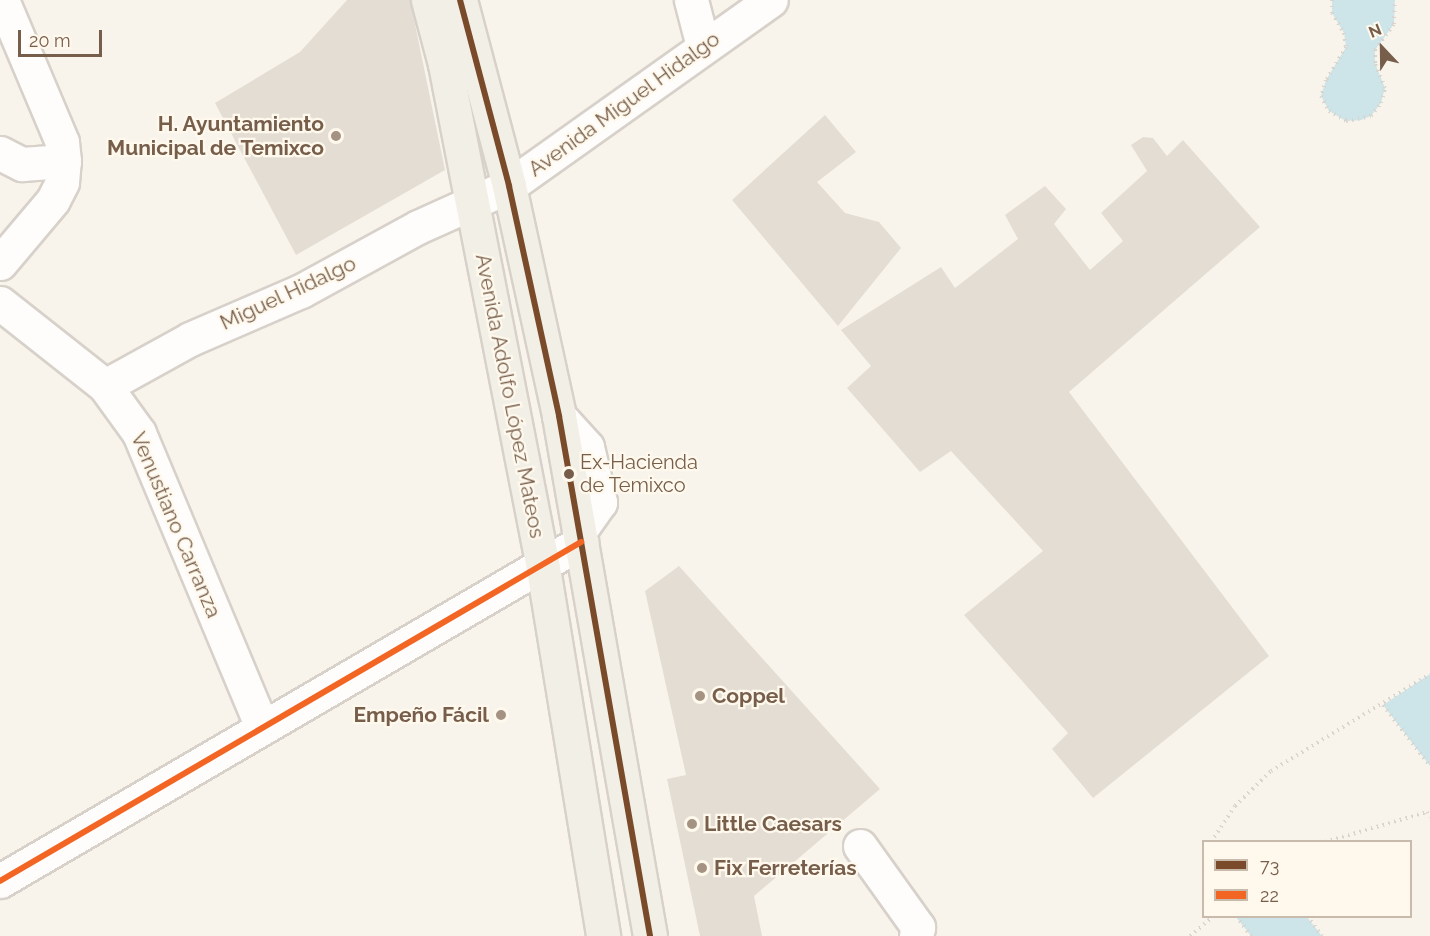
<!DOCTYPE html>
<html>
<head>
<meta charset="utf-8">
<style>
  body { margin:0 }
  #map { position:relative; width:1430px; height:936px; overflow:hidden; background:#f8f4ec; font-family:Raleway,sans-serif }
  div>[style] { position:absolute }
  .water>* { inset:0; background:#cde4e8 }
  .building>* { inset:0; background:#e4ddd3 }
  .path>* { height:4px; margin-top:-2px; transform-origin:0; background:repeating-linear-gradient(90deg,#dad4ce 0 1.5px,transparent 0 6px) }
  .roads { filter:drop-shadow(2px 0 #d7d1ca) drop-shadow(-2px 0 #d7d1ca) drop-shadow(0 2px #d7d1ca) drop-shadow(0 -2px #d7d1ca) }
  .minor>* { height:33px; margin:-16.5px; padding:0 16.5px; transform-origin:16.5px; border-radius:16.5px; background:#fefdfc }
  .major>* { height:33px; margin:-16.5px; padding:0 16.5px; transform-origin:16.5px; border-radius:16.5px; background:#f2efe6 }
  .bus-1>* { height:6px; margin:-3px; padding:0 3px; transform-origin:3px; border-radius:3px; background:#7a4b2a }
  .bus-2>* { height:6px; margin:-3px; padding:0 3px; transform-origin:3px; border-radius:3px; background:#f26522 }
  .dots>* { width:16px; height:16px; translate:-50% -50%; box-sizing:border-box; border:3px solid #fff9ed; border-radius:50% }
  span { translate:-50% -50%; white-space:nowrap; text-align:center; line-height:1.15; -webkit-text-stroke:4.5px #fff9ed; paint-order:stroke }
  .bus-label { font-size:20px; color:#775e4b }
  .left { translate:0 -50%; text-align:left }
  .street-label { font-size:21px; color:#775e4b }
  .poi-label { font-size:21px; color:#775e4b; font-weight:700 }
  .right { translate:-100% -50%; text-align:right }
  .legend { position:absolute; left:1202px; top:840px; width:210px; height:78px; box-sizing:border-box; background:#fff9ed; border:2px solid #c9bbac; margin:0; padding:8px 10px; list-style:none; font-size:18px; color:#775e4b }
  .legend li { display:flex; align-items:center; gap:12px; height:30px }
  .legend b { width:30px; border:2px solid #c9bbac }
  .north { position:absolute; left:1352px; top:18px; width:60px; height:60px; -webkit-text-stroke:4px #fff9ed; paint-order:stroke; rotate:338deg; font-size:16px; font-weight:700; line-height:24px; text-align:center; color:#775e4b }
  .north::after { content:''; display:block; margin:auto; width:21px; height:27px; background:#775e4b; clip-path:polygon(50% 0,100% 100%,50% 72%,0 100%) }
  .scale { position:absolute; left:18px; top:30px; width:84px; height:27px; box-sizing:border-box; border:3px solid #775e4b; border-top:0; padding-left:8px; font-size:18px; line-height:21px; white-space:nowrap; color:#775e4b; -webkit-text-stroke:4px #fff9ed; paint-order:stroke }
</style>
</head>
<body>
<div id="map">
  <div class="water">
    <i style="clip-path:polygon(1332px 0,1395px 0,1394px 24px,1375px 50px,1375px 63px,1385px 88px,1381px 103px,1371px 116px,1361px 120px,1346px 121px,1329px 111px,1321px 96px,1326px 80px,1346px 47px,1344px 33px,1332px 13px)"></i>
    <i style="clip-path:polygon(1430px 674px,1430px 766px,1383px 705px)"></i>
    <i style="clip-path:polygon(1236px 917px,1307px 917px,1322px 936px,1251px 936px)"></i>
  </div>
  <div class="building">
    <i style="clip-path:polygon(347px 0,410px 0,445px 170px,296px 255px,215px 103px,300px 52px)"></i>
    <i style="clip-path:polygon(825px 115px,856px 152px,817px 182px,845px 213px,879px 222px,901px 248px,838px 326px,732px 200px)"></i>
    <i style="clip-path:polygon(1143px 137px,1153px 138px,1167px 156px,1183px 140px,1260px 227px,1069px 392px,1269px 656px,1093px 798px,1052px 749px,1068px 733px,964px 615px,1043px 551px,951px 451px,920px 472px,847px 388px,871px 366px,841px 330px,941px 267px,955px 288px,1018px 239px,1005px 215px,1045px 186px,1066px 209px,1054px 224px,1090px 270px,1123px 241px,1101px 213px,1147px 171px,1131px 145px)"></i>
    <i style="clip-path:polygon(679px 566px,880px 789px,754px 896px,762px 936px,700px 936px,667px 779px,686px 775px,645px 591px)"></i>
  </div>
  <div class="path">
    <i style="left:1332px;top:0;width:13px;rotate:90deg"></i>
    <i style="left:1332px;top:13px;width:23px;rotate:59deg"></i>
    <i style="left:1344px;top:33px;width:14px;rotate:82deg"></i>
    <i style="left:1346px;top:47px;width:39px;rotate:121deg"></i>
    <i style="left:1326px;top:80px;width:17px;rotate:107deg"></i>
    <i style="left:1321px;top:96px;width:17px;rotate:62deg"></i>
    <i style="left:1329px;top:111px;width:20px;rotate:30deg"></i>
    <i style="left:1346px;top:121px;width:25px;rotate:-11deg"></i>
    <i style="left:1371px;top:116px;width:16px;rotate:-52deg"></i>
    <i style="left:1381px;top:103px;width:16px;rotate:-75deg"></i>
    <i style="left:1385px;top:88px;width:27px;rotate:-112deg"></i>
    <i style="left:1375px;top:63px;width:13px;rotate:-90deg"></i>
    <i style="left:1375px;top:50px;width:32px;rotate:-54deg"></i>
    <i style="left:1394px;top:24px;width:24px;rotate:-88deg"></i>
    <i style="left:1383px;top:705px;width:77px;rotate:52.4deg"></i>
    <i style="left:1211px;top:842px;width:43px;rotate:-56.3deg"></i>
    <i style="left:1235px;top:806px;width:50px;rotate:-44.2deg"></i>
    <i style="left:1271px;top:771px;width:186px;rotate:-31.4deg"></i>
    <i style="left:1325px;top:842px;width:106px;rotate:-16.4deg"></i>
    <i style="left:1427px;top:812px;width:6px;rotate:59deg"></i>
    <i style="left:1236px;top:916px;width:25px;rotate:53deg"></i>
    <i style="left:1307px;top:916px;width:25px;rotate:53deg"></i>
    <i style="left:1190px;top:936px;width:31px;rotate:-40deg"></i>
  </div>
  <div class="roads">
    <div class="minor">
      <i style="left:691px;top:0;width:48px;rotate:75.4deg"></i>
      <i style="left:0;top:153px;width:25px;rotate:27deg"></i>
      <i style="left:22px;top:164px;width:42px;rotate:-4.1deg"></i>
      <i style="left:0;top:263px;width:82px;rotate:-49.9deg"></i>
      <i style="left:53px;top:200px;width:20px;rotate:-63deg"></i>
      <i style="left:62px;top:182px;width:21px;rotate:-85deg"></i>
      <i style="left:64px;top:161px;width:19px;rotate:-96deg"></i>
      <i style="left:62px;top:142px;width:154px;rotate:-112.9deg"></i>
      <i style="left:0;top:303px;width:134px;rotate:38.3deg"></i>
      <i style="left:105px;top:386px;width:58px;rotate:54.1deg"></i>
      <i style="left:139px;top:433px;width:319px;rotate:67.3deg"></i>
      <i style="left:105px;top:386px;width:97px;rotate:-28.9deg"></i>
      <i style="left:190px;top:339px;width:121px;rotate:-23.4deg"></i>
      <i style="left:301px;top:291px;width:133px;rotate:-28.7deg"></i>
      <i style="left:418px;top:227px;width:100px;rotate:-24.3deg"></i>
      <i style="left:509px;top:186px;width:321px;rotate:-35.4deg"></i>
      <i style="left:559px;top:416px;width:42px;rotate:47.9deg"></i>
      <i style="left:587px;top:447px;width:57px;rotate:76.7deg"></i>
      <i style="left:600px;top:502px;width:37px;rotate:125deg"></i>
      <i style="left:860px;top:846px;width:100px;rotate:54.4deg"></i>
      <i style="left:918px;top:927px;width:9px;rotate:103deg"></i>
      <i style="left:0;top:881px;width:673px;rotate:-30.26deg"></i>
    </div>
    <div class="major">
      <i style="left:428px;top:0;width:66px;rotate:75.1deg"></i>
      <i style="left:445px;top:64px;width:507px;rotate:78.98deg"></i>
      <i style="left:542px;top:562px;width:379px;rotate:80.7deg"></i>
      <i style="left:460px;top:0;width:192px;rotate:75.2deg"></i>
      <i style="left:509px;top:186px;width:235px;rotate:77.7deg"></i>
      <i style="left:559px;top:416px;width:528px;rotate:80.07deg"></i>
    </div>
  </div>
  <div class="bus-1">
    <i style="left:460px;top:0;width:192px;rotate:75.2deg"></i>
    <i style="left:509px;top:186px;width:235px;rotate:77.7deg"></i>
    <i style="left:559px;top:416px;width:528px;rotate:80.07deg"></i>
  </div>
  <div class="bus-2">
    <i style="left:0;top:881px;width:673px;rotate:-30.26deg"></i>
  </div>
  <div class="dots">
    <i style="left:336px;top:136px;background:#a49283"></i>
    <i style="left:569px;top:474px;background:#775e4b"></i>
    <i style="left:700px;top:696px;background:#a49283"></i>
    <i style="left:501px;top:715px;background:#a49283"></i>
    <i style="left:692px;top:824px;background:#a49283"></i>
    <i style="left:702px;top:868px;background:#a49283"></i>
  </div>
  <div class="bus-label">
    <span class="left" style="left:580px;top:474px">Ex-Hacienda<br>de Temixco</span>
  </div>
  <div class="street-label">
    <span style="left:624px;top:104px;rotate:-36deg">Avenida Miguel Hidalgo</span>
    <span style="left:288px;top:293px;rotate:-25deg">Miguel Hidalgo</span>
    <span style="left:510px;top:396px;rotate:79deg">Avenida Adolfo López Mateos</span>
    <span style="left:176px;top:525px;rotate:67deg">Venustiano Carranza</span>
  </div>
  <div class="poi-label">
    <span class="right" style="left:324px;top:136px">H. Ayuntamiento<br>Municipal de Temixco</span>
    <span class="left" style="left:712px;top:696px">Coppel</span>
    <span class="right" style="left:489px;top:715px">Empeño Fácil</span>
    <span class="left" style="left:704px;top:824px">Little Caesars</span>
    <span class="left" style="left:714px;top:868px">Fix Ferreterías</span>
  </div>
  <ul class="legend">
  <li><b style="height:8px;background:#7a4b2a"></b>73</li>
  <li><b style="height:8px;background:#f26522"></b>22</li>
  </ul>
  <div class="north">N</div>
  <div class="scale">20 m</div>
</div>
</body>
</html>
